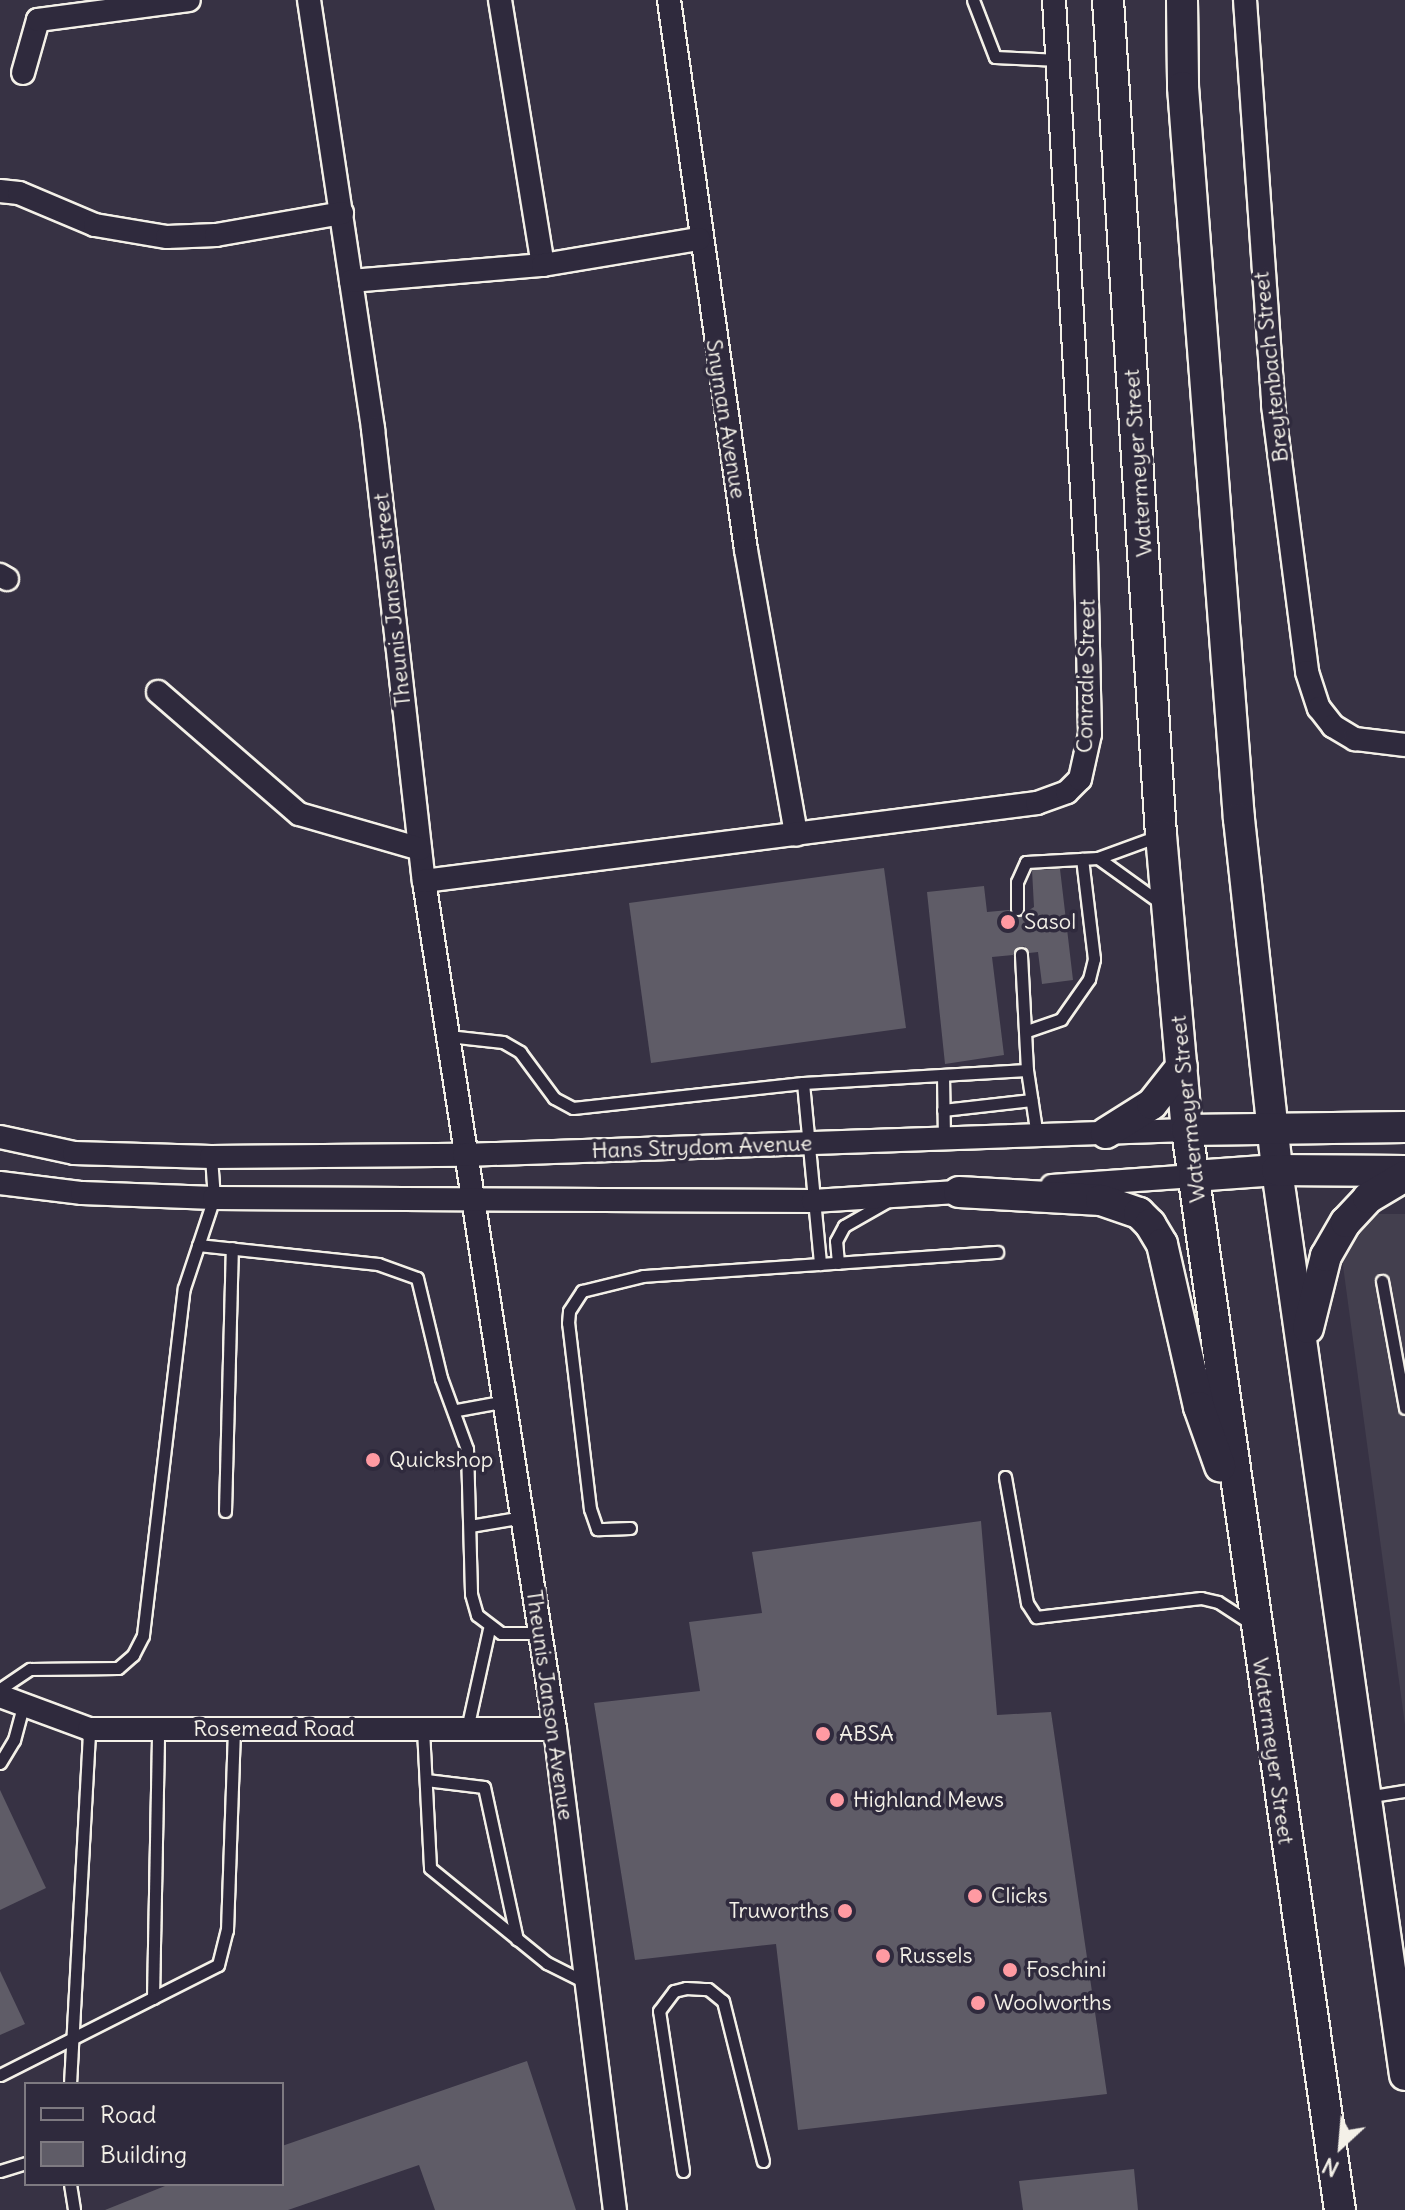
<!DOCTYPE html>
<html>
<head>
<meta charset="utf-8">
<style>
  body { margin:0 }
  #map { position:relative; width:1405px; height:2210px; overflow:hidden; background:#373244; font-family:Delius,sans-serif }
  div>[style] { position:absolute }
  .built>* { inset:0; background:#433f4e }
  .building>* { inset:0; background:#5f5c67 }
  .roads { filter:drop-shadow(2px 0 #f4f1e8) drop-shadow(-2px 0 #f4f1e8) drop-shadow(0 2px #f4f1e8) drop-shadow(0 -2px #f4f1e8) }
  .lane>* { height:11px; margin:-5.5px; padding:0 5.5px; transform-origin:5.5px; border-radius:5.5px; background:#2f2a3d }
  .street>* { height:22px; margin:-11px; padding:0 11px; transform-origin:11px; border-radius:11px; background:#2f2a3d }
  .secondary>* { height:30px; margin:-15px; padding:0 15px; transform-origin:15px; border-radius:15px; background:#2f2a3d }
  .dots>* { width:22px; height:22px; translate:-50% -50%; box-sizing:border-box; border:4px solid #2f2a3d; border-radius:50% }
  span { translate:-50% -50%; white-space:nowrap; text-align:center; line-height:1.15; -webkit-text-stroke:7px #2f2a3d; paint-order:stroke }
  .street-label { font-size:22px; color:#f4f1e8 }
  .poi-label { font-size:22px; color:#f4f1e8 }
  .left { translate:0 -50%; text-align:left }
  .right { translate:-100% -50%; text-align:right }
  .legend { position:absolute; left:24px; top:2082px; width:260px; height:104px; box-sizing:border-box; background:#2f2a3d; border:2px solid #7e7a81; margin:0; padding:10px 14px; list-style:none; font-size:24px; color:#f4f1e8 }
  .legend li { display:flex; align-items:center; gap:16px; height:40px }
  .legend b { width:40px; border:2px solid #7e7a81 }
  .north { position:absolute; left:1301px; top:2106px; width:80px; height:80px; -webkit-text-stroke:6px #2f2a3d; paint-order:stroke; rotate:206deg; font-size:22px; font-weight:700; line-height:32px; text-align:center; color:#f4f1e8 }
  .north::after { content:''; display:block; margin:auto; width:28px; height:36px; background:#f4f1e8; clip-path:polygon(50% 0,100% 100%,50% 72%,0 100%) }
</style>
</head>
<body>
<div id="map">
  <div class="built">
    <i style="clip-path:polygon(1336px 1214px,1405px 1214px,1405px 1725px)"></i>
  </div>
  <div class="building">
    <i style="clip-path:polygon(884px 868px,906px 1028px,651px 1063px,629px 903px)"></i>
    <i style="clip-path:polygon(1060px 869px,1073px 980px,1042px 984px,1038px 952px,1029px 953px,1024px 946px,1013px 955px,992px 957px,1004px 1055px,945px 1064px,927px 892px,984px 886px,987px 912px,1009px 910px,1018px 917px,1034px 907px,1032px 870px)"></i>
    <i style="clip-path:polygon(981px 1521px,997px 1715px,1051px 1712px,1107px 2094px,798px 2130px,776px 1944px,635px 1960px,594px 1703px,700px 1691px,689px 1622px,762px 1613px,752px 1552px)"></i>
    <i style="clip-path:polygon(0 1790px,46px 1888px,0 1910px)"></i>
    <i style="clip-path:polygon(0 1971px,25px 2024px,0 2035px)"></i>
    <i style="clip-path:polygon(527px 2061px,576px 2210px,435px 2210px,419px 2165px,288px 2210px,105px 2210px,170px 2184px,282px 2184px,282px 2146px)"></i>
    <i style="clip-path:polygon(1134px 2169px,1138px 2210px,1023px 2210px,1019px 2181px)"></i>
  </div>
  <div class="roads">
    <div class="lane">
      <i style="left:973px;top:0;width:61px;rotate:68.9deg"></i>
      <i style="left:995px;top:57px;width:64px;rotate:2.7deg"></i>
      <i style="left:1098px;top:858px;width:79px;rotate:35.7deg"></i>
      <i style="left:1017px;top:909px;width:27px;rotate:-90deg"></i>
      <i style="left:1017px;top:882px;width:22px;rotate:-66deg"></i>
      <i style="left:1026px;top:862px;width:72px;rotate:-3.2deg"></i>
      <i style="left:1098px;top:858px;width:67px;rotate:-20.1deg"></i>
      <i style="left:1027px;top:1031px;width:36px;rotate:-19deg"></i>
      <i style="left:1061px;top:1019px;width:49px;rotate:-55deg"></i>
      <i style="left:1089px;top:979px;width:21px;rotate:-76deg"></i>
      <i style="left:1094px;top:959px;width:101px;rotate:-96.8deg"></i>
      <i style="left:448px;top:1036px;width:55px;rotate:6.2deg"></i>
      <i style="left:503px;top:1042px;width:20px;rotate:30deg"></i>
      <i style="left:520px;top:1052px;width:57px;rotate:53.5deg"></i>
      <i style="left:554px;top:1098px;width:21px;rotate:28deg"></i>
      <i style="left:573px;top:1108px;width:231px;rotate:-6.2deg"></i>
      <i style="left:803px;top:1083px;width:224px;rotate:-3.3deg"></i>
      <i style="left:1027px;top:1070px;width:116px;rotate:-93deg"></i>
      <i style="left:1027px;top:1070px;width:67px;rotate:81.4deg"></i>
      <i style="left:943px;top:1075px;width:64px;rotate:89.1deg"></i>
      <i style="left:803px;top:1083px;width:182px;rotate:84.6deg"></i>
      <i style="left:943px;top:1110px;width:89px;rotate:-6.5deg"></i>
      <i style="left:198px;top:1245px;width:181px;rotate:6deg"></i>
      <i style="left:378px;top:1264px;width:41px;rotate:19.7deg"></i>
      <i style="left:417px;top:1278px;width:103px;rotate:76.5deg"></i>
      <i style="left:441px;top:1378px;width:76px;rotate:69.9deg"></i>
      <i style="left:467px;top:1449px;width:145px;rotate:88.4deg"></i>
      <i style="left:471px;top:1594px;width:22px;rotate:74deg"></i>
      <i style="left:477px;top:1615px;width:30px;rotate:37deg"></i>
      <i style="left:501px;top:1633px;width:40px"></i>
      <i style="left:838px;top:1263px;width:22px;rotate:-95deg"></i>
      <i style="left:836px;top:1241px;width:17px;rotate:-62deg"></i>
      <i style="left:844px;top:1226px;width:48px;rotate:-29.7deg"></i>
      <i style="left:1382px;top:1281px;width:129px;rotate:79.7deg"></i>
      <i style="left:457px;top:1410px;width:50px;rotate:-10.4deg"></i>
      <i style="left:1005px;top:1477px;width:128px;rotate:80.1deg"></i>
      <i style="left:1027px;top:1603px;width:17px;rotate:57deg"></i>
      <i style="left:1036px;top:1617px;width:166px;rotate:-6.6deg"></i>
      <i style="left:1201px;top:1598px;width:17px;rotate:13deg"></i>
      <i style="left:1218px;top:1602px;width:37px;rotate:33deg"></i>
      <i style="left:225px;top:1511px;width:263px;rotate:-88.5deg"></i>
      <i style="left:470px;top:1526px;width:54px;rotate:-9.6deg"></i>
      <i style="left:630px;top:1528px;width:33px;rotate:178deg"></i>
      <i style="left:597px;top:1529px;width:21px;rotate:-109deg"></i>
      <i style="left:590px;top:1509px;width:187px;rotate:-96.7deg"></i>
      <i style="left:568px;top:1323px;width:12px;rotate:-85deg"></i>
      <i style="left:569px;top:1311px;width:24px;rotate:-57deg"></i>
      <i style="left:582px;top:1291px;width:63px;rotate:-13.8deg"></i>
      <i style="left:643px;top:1276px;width:355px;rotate:-3.9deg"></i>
      <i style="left:0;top:1689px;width:36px;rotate:-34deg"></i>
      <i style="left:30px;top:1669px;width:88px;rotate:-0.7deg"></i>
      <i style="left:118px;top:1668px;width:20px;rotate:-41deg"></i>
      <i style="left:133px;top:1655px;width:22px;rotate:-63deg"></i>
      <i style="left:143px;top:1635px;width:349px;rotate:-83.3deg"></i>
      <i style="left:184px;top:1288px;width:95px;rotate:-71.6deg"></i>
      <i style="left:214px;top:1198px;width:41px;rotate:-94.2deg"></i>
      <i style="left:423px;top:1729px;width:139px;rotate:87.1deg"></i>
      <i style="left:430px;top:1868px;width:151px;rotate:39.1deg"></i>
      <i style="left:547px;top:1963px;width:42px;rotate:26.6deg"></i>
      <i style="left:467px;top:1729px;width:102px;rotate:-77.6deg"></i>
      <i style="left:0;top:1763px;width:27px;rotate:-59deg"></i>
      <i style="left:14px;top:1740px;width:34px;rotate:-75deg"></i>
      <i style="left:426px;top:1780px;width:58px;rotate:6.9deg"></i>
      <i style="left:484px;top:1787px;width:156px;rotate:77.8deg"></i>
      <i style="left:1366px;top:1797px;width:39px;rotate:-9deg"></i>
      <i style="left:153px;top:1998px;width:270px;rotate:-88.9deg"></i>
      <i style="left:0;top:2075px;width:244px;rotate:-26.8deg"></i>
      <i style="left:218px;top:1965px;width:36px;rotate:-76deg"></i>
      <i style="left:227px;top:1930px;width:201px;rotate:-88deg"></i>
      <i style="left:70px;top:2084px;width:356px;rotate:-86.9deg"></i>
      <i style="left:0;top:2171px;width:27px;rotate:-17deg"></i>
      <i style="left:683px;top:2171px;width:162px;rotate:-98.5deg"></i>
      <i style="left:659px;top:2011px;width:25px;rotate:-53deg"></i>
      <i style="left:674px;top:1991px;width:12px;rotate:-14deg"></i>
      <i style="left:686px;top:1988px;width:22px;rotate:3deg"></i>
      <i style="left:708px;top:1989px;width:19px;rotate:39deg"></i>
      <i style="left:723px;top:2001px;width:165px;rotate:76deg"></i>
      <i style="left:70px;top:2184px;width:26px;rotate:81deg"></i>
    </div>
    <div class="street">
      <i style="left:309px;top:0;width:434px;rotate:81.5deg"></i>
      <i style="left:373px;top:429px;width:455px;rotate:83.6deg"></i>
      <i style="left:424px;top:881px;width:858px;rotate:81.22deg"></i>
      <i style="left:555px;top:1729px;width:485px;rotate:82.9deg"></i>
      <i style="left:500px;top:0;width:268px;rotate:80.8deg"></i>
      <i style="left:669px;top:0;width:555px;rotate:82.03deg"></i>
      <i style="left:746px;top:550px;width:289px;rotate:80deg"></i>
      <i style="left:1245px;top:0;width:406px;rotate:86deg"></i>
      <i style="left:1273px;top:405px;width:269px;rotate:82.7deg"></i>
      <i style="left:1307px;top:672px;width:38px;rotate:72deg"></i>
      <i style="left:1319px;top:708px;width:23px;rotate:52deg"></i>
      <i style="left:1333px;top:726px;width:26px;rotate:31deg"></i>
      <i style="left:1355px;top:739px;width:50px;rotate:6.8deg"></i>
      <i style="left:23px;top:73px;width:55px;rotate:-74.2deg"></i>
      <i style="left:38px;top:20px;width:152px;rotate:-7.5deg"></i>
      <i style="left:0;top:191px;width:19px;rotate:6deg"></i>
      <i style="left:19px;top:193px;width:82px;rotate:22.8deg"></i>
      <i style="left:95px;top:225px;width:73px;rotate:9.5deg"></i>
      <i style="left:167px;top:237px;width:49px;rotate:-2.3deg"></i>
      <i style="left:216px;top:235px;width:128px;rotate:-9.9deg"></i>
      <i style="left:351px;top:281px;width:193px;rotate:-4.8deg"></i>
      <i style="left:543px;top:265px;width:158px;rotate:-9.5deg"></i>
      <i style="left:0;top:575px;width:8px;rotate:30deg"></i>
      <i style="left:158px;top:692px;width:186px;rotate:40.9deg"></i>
      <i style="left:299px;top:814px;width:126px;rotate:16.1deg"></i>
      <i style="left:424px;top:881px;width:618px;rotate:-7.25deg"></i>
      <i style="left:1037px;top:803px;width:32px;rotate:-20deg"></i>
      <i style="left:1067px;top:792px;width:18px;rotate:-45deg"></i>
      <i style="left:1080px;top:779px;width:46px;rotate:-77.5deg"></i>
      <i style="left:1090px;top:734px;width:174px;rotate:-91.3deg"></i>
      <i style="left:1086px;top:560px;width:561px;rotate:-93.27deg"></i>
      <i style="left:0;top:1137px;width:76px;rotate:12.2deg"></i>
      <i style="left:74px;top:1153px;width:137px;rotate:1.7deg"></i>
      <i style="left:211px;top:1157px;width:253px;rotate:-0.5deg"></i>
      <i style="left:464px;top:1155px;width:723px;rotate:-1.98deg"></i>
      <i style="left:0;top:1183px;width:83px;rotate:7deg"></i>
      <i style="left:82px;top:1193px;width:132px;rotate:2.2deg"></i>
      <i style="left:214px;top:1198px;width:599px;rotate:0.29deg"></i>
      <i style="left:813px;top:1201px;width:160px;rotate:-3.6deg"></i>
      <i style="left:1052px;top:1186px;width:142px;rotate:-4deg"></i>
      <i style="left:0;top:1696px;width:95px;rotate:20.3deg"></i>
      <i style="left:89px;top:1729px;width:466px"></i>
    </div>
    <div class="secondary">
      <i style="left:1108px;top:0;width:837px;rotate:86.37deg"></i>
      <i style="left:1161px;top:835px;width:296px;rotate:85deg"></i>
      <i style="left:1187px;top:1130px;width:1091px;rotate:81.94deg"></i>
      <i style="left:1182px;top:0;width:87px;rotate:89.3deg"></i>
      <i style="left:1183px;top:87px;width:734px;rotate:85.63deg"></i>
      <i style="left:1239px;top:819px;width:353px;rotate:83.8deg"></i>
      <i style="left:1277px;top:1170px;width:914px;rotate:81.95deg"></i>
      <i style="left:1187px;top:1130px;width:218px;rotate:-0.8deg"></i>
      <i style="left:1106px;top:1133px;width:54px;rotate:-32.2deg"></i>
      <i style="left:1152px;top:1104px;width:48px;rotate:-51.7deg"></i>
      <i style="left:1194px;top:1176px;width:83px;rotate:-4.1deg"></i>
      <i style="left:1277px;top:1170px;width:128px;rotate:0.4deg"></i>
      <i style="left:959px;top:1192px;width:142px;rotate:3.2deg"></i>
      <i style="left:1101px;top:1200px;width:40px;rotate:18.9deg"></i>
      <i style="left:1139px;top:1213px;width:16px;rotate:45deg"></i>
      <i style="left:1150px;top:1224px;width:23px;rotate:59deg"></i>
      <i style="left:1162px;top:1244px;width:167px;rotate:77.2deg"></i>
      <i style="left:1199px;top:1407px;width:63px;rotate:70.4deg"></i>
      <i style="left:1308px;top:1328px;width:74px;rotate:-76deg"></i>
      <i style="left:1326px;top:1256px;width:39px;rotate:-60deg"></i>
      <i style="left:1346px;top:1222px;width:33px;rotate:-47deg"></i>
      <i style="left:1368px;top:1198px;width:43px;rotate:-30.7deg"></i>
    </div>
  </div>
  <div class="dots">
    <i style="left:1008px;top:922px;background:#ff9aa2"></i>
    <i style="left:373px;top:1460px;background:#ff9aa2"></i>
    <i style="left:823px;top:1734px;background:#ff9aa2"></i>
    <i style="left:837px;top:1800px;background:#ff9aa2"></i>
    <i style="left:975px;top:1896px;background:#ff9aa2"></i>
    <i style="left:845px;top:1911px;background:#ff9aa2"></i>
    <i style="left:883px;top:1956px;background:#ff9aa2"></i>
    <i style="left:1010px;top:1970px;background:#ff9aa2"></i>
    <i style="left:978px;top:2003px;background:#ff9aa2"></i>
  </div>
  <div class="street-label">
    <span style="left:1271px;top:367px;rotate:-96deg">Breytenbach Street</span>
    <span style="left:726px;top:419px;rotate:81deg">Snyman Avenue</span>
    <span style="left:1138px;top:463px;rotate:-94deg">Watermeyer Street</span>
    <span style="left:392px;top:600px;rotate:-96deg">Theunis Jansen street</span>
    <span style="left:1086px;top:676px;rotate:-89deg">Conradie Street</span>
    <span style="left:1188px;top:1109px;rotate:-96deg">Watermeyer Street</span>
    <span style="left:702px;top:1147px;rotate:-2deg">Hans Strydom Avenue</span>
    <span style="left:550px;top:1705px;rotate:82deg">Theunis Janson Avenue</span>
    <span style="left:274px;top:1729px">Rosemead Road</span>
    <span style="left:1273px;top:1751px;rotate:82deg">Watermeyer Street</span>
  </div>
  <div class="poi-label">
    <span class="left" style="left:1024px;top:922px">Sasol</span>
    <span class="left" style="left:389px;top:1460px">Quickshop</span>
    <span class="left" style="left:839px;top:1734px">ABSA</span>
    <span class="left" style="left:853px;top:1800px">Highland Mews</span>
    <span class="left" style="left:991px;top:1896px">Clicks</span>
    <span class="right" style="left:829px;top:1911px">Truworths</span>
    <span class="left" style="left:899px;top:1956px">Russels</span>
    <span class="left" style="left:1026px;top:1970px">Foschini</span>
    <span class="left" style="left:994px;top:2003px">Woolworths</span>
  </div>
  <ul class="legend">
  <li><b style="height:10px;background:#2f2a3d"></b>Road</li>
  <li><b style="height:22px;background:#5f5c67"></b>Building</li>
  </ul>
  <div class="north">N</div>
</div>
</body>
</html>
